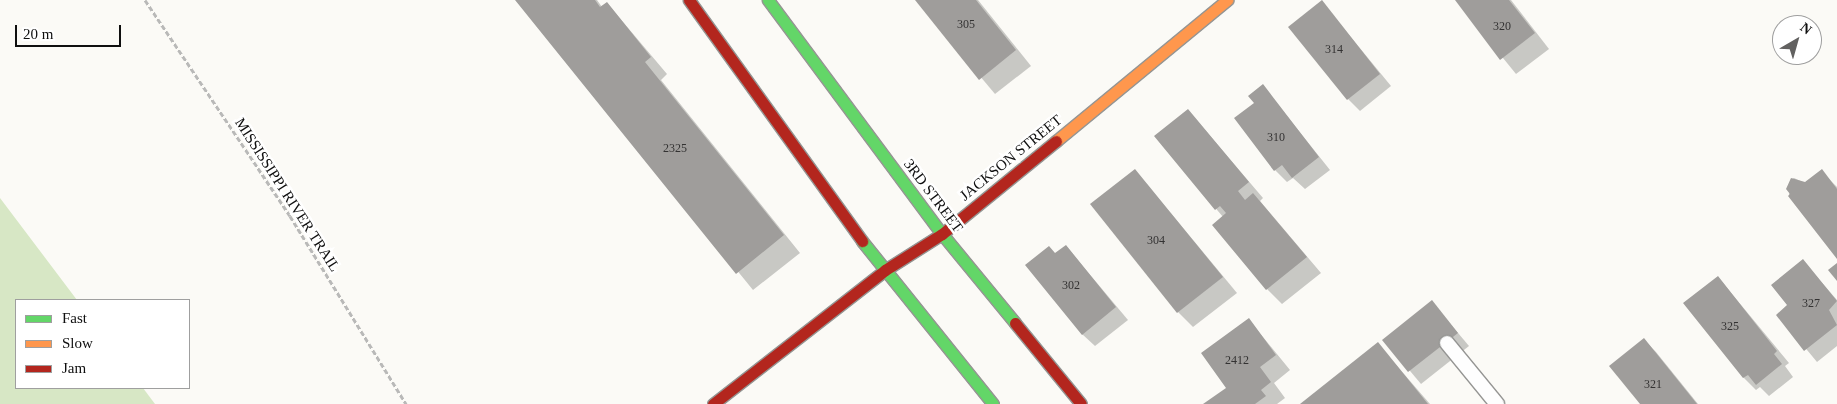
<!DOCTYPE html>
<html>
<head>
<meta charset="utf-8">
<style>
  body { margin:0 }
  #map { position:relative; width:1837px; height:404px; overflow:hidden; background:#fbfaf6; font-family:Georgia,serif }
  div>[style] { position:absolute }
  .forest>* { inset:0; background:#d7e7c5 }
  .shadow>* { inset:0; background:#0003 }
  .building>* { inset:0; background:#9f9d9b }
  .path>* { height:3px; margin-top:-1.5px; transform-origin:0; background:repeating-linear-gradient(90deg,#b9b9b8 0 5px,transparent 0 7.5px) }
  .roads { filter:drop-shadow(1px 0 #959593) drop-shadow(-1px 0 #959593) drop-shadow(0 1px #959593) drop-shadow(0 -1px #959593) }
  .lane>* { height:14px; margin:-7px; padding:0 7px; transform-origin:7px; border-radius:7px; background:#fefefe }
  .fast>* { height:11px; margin:-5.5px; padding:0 5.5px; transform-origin:5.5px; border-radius:5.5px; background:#63d668 }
  .slow>* { height:11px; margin:-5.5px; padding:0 5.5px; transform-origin:5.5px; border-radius:5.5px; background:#ff974d }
  .jam>* { height:11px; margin:-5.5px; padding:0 5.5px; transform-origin:5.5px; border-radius:5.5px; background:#b3261e }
  span { translate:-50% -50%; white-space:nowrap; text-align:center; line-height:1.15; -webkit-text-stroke:5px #fff; paint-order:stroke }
  .number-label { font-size:12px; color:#333232 }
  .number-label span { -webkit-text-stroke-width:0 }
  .street-label { font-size:15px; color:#0f0f0f }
  .legend { position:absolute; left:15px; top:299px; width:175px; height:90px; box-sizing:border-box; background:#fff; border:1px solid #9f9f9f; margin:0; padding:6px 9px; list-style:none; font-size:15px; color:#0f0f0f }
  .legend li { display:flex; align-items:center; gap:10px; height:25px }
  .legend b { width:25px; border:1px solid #9f9f9f }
  .north { position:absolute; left:1772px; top:15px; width:50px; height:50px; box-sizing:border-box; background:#fff; border:1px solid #9f9f9f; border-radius:50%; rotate:38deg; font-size:14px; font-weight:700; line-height:20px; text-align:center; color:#0f0f0f }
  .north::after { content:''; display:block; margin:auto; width:18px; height:22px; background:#626160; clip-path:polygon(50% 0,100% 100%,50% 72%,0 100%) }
  .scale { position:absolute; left:15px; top:25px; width:106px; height:22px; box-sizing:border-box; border:2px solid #0f0f0f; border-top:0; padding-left:6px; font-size:15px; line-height:18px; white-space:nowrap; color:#0f0f0f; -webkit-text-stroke:4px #fff; paint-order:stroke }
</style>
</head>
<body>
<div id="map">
  <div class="forest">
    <i style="clip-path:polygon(0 198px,77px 300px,16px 300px,16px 388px,143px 388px,155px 404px,0 404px)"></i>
  </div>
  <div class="shadow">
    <i style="clip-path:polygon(517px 0,597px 0,602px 7px,607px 3px,667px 74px,661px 80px,800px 253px,753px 290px)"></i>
    <i style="clip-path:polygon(916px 0,978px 0,1031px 66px,995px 94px)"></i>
    <i style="clip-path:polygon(1456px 0,1511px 0,1549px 49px,1516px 74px)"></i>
    <i style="clip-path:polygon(1322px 2px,1391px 86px,1360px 111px,1348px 99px)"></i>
    <i style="clip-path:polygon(1263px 86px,1330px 170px,1305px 189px,1293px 178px,1287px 182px,1275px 170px,1236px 118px,1256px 104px)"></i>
    <i style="clip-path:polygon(1188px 110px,1263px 198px,1260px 201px,1321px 273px,1282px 304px,1267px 289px,1223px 217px,1156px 137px)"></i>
    <i style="clip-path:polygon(1135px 170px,1237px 293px,1193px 327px,1178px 312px)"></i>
    <i style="clip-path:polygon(1821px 171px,1837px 187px,1837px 257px,1789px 195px,1790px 180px,1794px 178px,1805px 183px)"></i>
    <i style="clip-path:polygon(1066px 246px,1128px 320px,1095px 346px,1082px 334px,1056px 255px)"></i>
    <i style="clip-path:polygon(1803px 261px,1837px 300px,1837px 346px,1817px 362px,1778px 315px,1789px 305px)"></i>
    <i style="clip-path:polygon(1718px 277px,1789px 363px,1785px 366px,1793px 377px,1769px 396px,1760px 387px,1756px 390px,1744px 378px,1685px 304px)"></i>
    <i style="clip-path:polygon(1432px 302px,1469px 346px,1421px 384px,1384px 340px)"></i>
    <i style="clip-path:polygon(1249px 320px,1290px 370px,1274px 383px,1285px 398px,1277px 404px,1205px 404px,1228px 388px)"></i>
    <i style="clip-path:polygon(1644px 340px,1656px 352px,1698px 404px,1642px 404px)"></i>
    <i style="clip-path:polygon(1378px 344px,1430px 404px,1302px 404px)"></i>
  </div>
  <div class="building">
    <i style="clip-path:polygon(515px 0,595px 0,600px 7px,607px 2px,651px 57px,645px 62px,784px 235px,736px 274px)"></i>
    <i style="clip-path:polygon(915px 0,976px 0,1016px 50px,979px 80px)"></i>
    <i style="clip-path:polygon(1322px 0,1380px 74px,1347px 100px,1288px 27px)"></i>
    <i style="clip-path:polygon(1455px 0,1509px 0,1535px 33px,1500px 60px)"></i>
    <i style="clip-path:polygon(1263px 84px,1319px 157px,1292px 178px,1282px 165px,1274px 171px,1234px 118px,1254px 103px,1248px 96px)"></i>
    <i style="clip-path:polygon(1188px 109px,1249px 182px,1238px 191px,1245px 200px,1253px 193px,1307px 257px,1266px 290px,1212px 225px,1226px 213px,1220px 206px,1215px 210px,1154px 136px)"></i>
    <i style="clip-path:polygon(1135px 169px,1223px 277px,1177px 313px,1090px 204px)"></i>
    <i style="clip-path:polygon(1822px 169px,1837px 189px,1837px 259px,1788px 196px,1790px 194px,1786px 189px,1791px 178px,1805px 182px)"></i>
    <i style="clip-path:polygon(1066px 245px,1116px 307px,1082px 335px,1025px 265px,1049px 246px,1055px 253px)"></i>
    <i style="clip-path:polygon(1803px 259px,1837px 301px,1829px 310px,1837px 325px,1804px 351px,1776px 315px,1787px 305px,1771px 285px)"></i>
    <i style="clip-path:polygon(1837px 263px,1837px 281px,1828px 270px)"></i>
    <i style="clip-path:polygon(1718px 276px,1777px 351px,1774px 354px,1782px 364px,1756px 385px,1748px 375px,1743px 378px,1683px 303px)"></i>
    <i style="clip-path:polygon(1432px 300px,1458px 333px,1408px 372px,1382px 340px)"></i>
    <i style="clip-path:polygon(1249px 318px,1276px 355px,1260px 367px,1271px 382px,1261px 390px,1266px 396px,1255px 404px,1203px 404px,1226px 388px,1201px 353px)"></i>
    <i style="clip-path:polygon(1644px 338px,1697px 404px,1640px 404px,1609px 366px)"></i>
    <i style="clip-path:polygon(1378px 342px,1428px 404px,1300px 404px)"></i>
  </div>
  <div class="path">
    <i style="left:145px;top:0;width:260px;rotate:56.1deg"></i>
    <i style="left:290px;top:216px;width:221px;rotate:58.3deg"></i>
  </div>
  <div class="roads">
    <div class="lane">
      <i style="left:1447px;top:343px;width:79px;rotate:50.7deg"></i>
    </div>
    <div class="fast">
      <i style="left:768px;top:0;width:292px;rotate:53.4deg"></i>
      <i style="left:942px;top:234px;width:115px;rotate:50.6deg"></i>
      <i style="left:862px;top:241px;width:209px;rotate:51.2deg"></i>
    </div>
    <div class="slow">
      <i style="left:1056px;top:141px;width:222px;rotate:-39.5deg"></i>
    </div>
    <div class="jam">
      <i style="left:689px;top:0;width:297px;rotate:54.3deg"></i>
      <i style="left:1015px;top:323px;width:104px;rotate:50.8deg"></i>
      <i style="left:713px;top:404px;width:218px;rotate:-37.9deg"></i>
      <i style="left:885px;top:270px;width:67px;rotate:-32.3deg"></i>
      <i style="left:942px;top:234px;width:147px;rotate:-39.2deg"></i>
    </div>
  </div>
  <div class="number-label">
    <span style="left:966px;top:25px">305</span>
    <span style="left:1502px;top:27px">320</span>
    <span style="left:1334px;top:50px">314</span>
    <span style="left:1276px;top:138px">310</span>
    <span style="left:675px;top:149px">2325</span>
    <span style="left:1156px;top:241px">304</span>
    <span style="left:1071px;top:286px">302</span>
    <span style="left:1811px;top:304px">327</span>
    <span style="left:1730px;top:327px">325</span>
    <span style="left:1237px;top:361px">2412</span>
    <span style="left:1653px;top:385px">321</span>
  </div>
  <div class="street-label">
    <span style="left:1011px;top:158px;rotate:-39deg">JACKSON STREET</span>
    <span style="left:287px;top:195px;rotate:57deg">MISSISSIPPI RIVER TRAIL</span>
    <span style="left:933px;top:196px;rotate:53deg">3RD STREET</span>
  </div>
  <ul class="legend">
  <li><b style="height:6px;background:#63d668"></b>Fast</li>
  <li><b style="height:6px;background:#ff974d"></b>Slow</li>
  <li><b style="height:6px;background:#b3261e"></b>Jam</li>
  </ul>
  <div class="north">N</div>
  <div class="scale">20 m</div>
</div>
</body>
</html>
